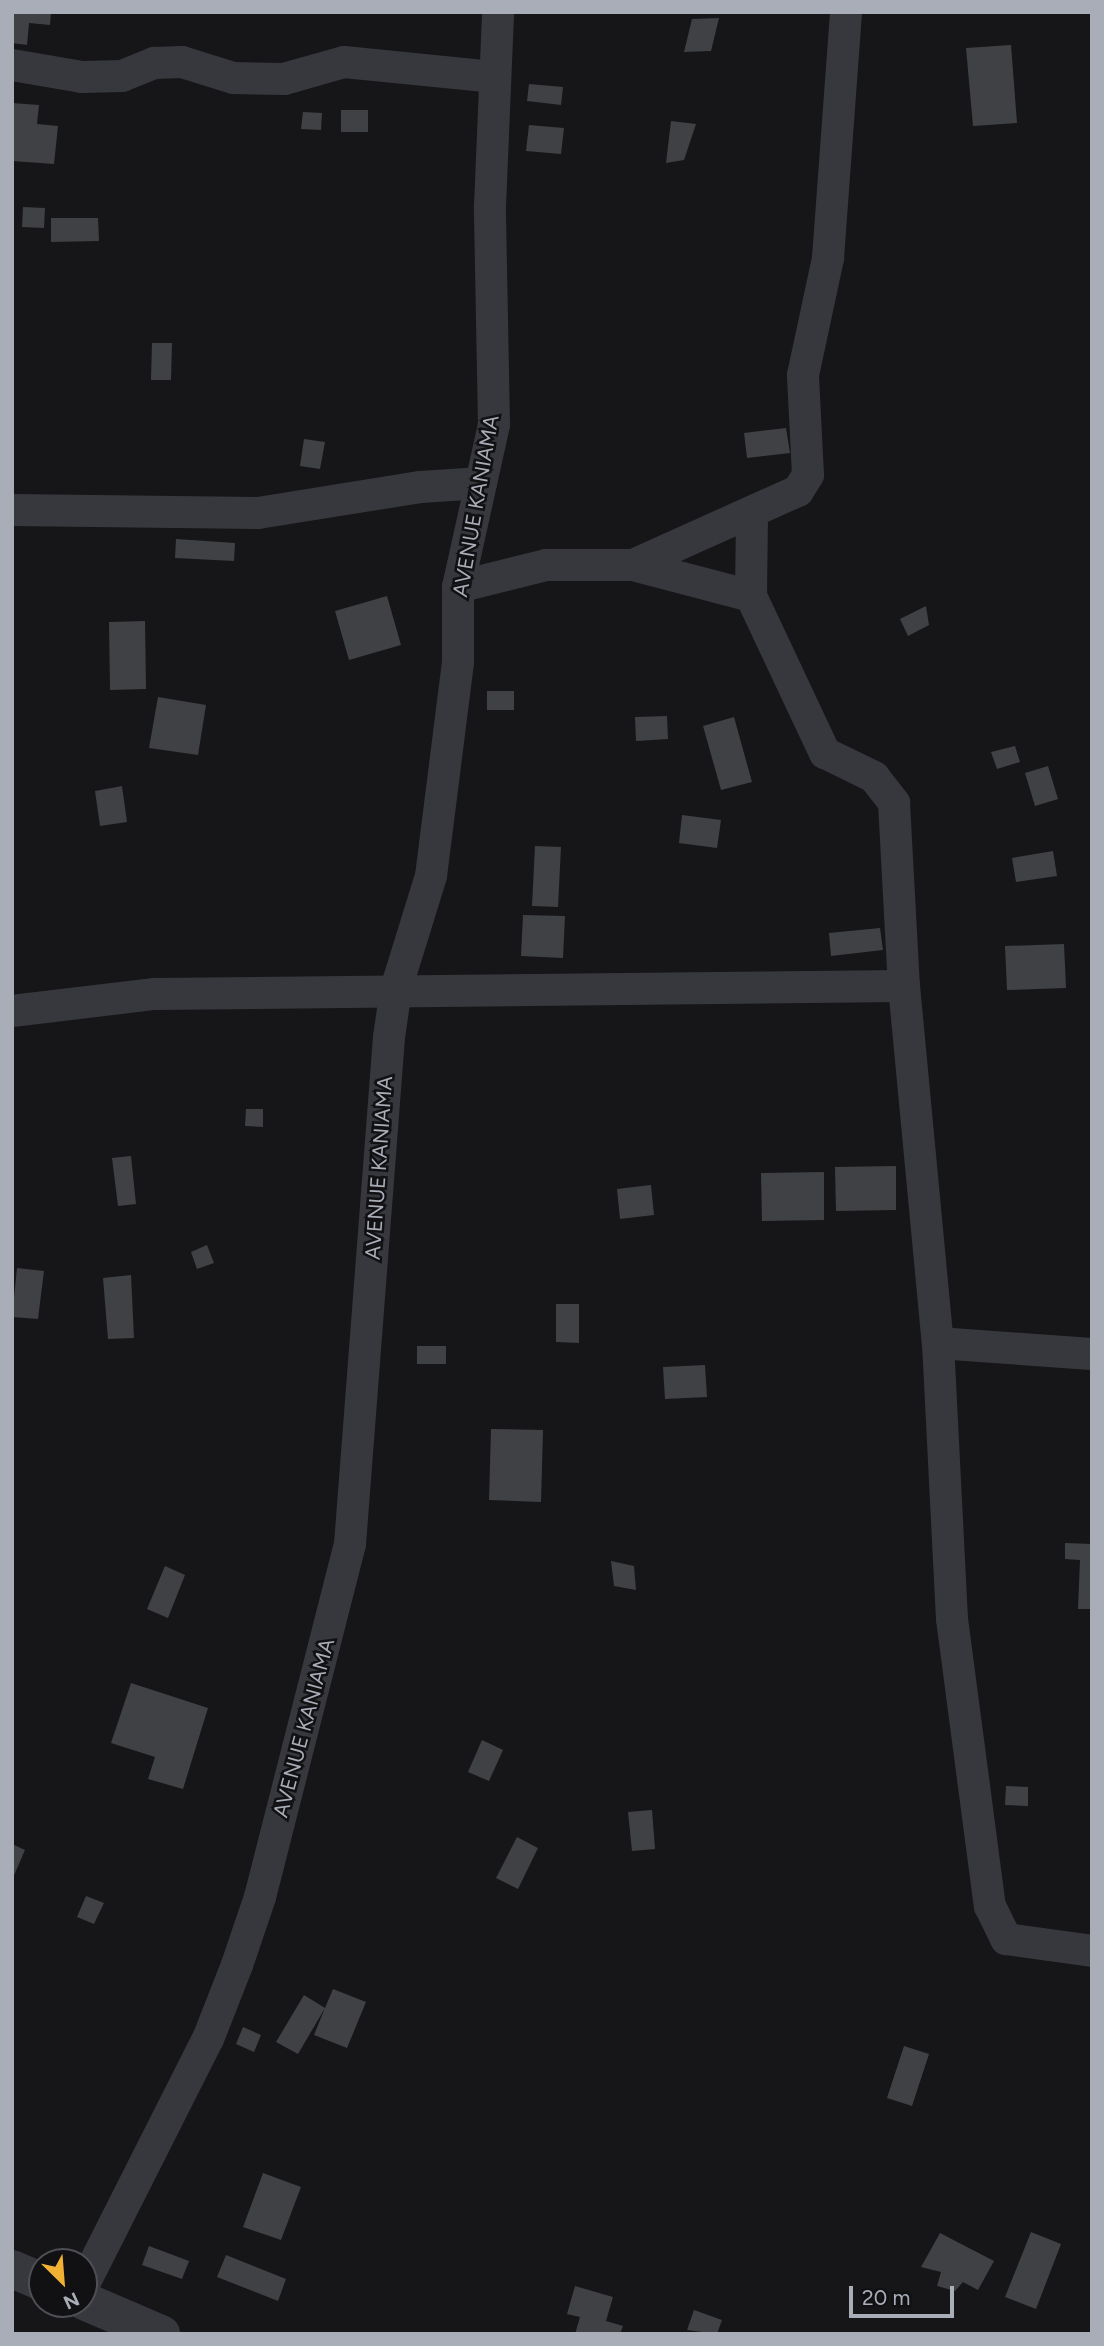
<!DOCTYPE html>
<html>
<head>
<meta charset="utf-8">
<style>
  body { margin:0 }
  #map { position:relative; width:1104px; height:2346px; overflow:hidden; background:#161618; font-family:Figtree,sans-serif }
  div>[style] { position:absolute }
  .building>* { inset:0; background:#404145 }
  .minor>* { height:32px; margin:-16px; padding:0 16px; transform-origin:16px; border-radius:16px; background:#37383d }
  .tertiary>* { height:38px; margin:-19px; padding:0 19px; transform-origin:19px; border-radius:19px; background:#37383d }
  span { translate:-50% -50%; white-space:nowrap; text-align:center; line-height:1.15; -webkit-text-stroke:5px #111113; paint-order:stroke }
  .street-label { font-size:21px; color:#a8adb8 }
  .frame { position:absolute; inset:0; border:14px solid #a8adb8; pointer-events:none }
  .north { position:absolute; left:28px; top:2248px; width:70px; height:70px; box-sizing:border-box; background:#111113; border:2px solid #4d4f55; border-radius:50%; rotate:155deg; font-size:19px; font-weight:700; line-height:28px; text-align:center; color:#a8adb8 }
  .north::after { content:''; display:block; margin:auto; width:24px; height:32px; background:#f2b134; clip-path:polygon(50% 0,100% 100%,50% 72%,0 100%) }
  .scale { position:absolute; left:849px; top:2286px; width:105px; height:32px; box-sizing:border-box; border:4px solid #a8adb8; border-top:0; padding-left:9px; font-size:21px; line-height:24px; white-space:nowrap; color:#a8adb8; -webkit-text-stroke:5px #111113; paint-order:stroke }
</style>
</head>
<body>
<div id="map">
  <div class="building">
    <i style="clip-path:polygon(12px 12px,51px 12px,50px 25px,29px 23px,27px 45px,12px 43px)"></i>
    <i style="clip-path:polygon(719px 18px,711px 51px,684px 52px,692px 19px)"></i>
    <i style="clip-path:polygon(1011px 45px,1017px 123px,973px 126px,966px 48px)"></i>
    <i style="clip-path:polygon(529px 84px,563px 87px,561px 105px,527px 101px)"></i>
    <i style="clip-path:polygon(12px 103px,39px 105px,37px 124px,58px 126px,54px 164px,12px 161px)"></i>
    <i style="clip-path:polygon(341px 110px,368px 110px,368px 132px,341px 132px)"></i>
    <i style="clip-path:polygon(303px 112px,322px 113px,321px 130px,301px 129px)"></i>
    <i style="clip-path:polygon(671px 121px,696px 124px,684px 160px,666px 163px)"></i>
    <i style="clip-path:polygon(529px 125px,564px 128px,561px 154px,526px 151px)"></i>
    <i style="clip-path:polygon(23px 207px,45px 208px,44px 228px,22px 227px)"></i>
    <i style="clip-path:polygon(51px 218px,98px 218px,99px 241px,51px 242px)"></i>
    <i style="clip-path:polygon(152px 343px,172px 343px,171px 380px,151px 380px)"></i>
    <i style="clip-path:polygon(786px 428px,790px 453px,747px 458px,744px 433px)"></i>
    <i style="clip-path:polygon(304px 439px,325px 442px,320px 469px,300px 466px)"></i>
    <i style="clip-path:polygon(176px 539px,235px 543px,234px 561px,175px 558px)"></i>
    <i style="clip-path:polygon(387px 596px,401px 645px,349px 660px,335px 611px)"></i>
    <i style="clip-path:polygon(926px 606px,929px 625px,908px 636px,900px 619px)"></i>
    <i style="clip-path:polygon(145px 621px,146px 689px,110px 690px,109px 622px)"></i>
    <i style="clip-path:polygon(487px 691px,514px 691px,514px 710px,487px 710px)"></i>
    <i style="clip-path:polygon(158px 697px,206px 705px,198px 755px,149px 748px)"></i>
    <i style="clip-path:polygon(667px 716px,668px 739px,636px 741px,635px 717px)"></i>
    <i style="clip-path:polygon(734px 717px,752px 782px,721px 790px,703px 726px)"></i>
    <i style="clip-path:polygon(1015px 746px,1020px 762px,997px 769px,991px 752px)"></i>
    <i style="clip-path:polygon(1048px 766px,1058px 799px,1035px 806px,1025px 773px)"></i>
    <i style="clip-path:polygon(122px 786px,127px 822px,100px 826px,95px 791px)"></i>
    <i style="clip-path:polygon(682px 815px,721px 820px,717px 848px,679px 843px)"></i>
    <i style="clip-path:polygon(535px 846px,561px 847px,558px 907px,532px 906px)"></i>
    <i style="clip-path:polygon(1053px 851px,1057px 876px,1016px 882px,1012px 858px)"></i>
    <i style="clip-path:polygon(523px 915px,565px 916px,563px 958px,521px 956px)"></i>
    <i style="clip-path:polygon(880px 928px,883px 950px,831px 956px,829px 933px)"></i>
    <i style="clip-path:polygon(1064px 944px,1066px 988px,1007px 990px,1005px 946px)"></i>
    <i style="clip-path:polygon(246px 1109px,263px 1109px,263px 1127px,245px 1126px)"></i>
    <i style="clip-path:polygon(131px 1156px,136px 1204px,118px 1206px,112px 1158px)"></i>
    <i style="clip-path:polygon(896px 1166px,896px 1210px,836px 1211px,835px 1167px)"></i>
    <i style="clip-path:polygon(824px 1172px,824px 1220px,762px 1221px,761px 1173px)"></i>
    <i style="clip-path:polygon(651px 1185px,654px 1215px,620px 1219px,617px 1189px)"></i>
    <i style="clip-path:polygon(207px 1245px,214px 1263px,197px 1269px,191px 1252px)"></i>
    <i style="clip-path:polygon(17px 1268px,44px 1271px,38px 1319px,12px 1317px)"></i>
    <i style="clip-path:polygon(131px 1275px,134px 1338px,108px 1339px,103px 1278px)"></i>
    <i style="clip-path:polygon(556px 1304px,579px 1304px,579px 1343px,556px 1342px)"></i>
    <i style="clip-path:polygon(417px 1346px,446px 1346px,446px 1364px,417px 1364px)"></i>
    <i style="clip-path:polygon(705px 1365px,707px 1397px,665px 1399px,663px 1367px)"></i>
    <i style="clip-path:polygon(491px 1429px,543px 1430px,541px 1502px,489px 1500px)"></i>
    <i style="clip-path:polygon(1065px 1543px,1092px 1544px,1092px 1609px,1078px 1609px,1080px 1560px,1065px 1559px)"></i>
    <i style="clip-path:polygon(611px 1561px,634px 1566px,636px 1590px,614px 1586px)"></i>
    <i style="clip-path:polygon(165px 1566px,185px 1575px,168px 1618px,147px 1609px)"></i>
    <i style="clip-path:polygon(131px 1683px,208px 1708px,183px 1789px,148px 1779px,155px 1757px,111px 1743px)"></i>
    <i style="clip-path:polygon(482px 1740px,503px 1750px,489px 1781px,468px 1772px)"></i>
    <i style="clip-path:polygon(1006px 1786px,1028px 1787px,1028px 1806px,1005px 1805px)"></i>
    <i style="clip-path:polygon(652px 1810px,655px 1849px,632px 1851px,628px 1812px)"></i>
    <i style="clip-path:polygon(517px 1837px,538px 1848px,518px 1889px,496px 1878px)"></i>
    <i style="clip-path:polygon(12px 1844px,25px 1850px,12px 1880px)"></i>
    <i style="clip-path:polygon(86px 1896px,104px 1903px,94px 1924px,77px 1917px)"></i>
    <i style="clip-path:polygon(333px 1989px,366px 2002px,347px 2048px,314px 2035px,325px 2008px,298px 2054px,276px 2042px,304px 1995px,325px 2008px)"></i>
    <i style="clip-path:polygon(243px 2027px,261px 2035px,254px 2052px,236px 2044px)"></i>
    <i style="clip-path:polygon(904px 2046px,929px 2054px,912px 2106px,887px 2098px)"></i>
    <i style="clip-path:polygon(263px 2173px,301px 2187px,281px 2240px,243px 2227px)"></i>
    <i style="clip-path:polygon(1031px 2232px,1061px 2244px,1036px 2309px,1005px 2297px)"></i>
    <i style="clip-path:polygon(940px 2233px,994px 2261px,978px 2290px,963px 2282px,955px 2291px,937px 2286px,941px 2272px,921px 2267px)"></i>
    <i style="clip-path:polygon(149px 2246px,189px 2261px,182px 2279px,142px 2265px)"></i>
    <i style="clip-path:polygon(226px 2255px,286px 2279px,278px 2301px,217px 2277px)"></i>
    <i style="clip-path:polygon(575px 2286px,613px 2297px,606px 2321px,623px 2326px,620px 2334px,575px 2334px,580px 2317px,567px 2314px)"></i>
    <i style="clip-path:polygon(694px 2310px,722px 2320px,717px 2334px,687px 2330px)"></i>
  </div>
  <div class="minor">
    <i style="left:12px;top:65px;width:71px;rotate:9.7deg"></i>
    <i style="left:82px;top:77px;width:40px;rotate:-1.4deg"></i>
    <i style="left:122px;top:76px;width:35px;rotate:-22deg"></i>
    <i style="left:154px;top:63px;width:28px;rotate:-2deg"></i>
    <i style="left:182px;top:62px;width:53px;rotate:17.4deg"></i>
    <i style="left:233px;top:78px;width:51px;rotate:1.1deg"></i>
    <i style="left:284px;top:79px;width:62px;rotate:-15.8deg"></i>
    <i style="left:344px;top:62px;width:150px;rotate:5.7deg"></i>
    <i style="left:12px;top:510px;width:246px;rotate:0.7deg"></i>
    <i style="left:258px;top:513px;width:165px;rotate:-9.1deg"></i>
    <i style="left:421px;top:487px;width:60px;rotate:-3.8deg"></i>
    <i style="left:633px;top:565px;width:122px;rotate:14.7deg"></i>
    <i style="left:751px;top:596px;width:174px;rotate:64.8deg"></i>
    <i style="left:825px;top:753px;width:55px;rotate:26.1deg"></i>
    <i style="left:874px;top:777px;width:33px;rotate:52deg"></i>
    <i style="left:894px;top:803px;width:183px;rotate:86.9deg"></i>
    <i style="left:904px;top:986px;width:359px;rotate:84.6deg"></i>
    <i style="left:938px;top:1343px;width:276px;rotate:87.1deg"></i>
    <i style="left:952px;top:1619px;width:290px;rotate:82.5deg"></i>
    <i style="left:990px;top:1906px;width:37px;rotate:64deg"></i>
    <i style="left:1006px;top:1939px;width:87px;rotate:7.9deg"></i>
    <i style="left:458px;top:587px;width:91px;rotate:-14deg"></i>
    <i style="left:546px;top:565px;width:87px"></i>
    <i style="left:633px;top:565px;width:181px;rotate:-24.2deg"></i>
    <i style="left:798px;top:491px;width:19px;rotate:-58deg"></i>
    <i style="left:808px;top:475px;width:100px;rotate:-92.9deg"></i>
    <i style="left:803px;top:375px;width:120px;rotate:-77.9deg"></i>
    <i style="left:828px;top:258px;width:247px;rotate:-85.8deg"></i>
    <i style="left:751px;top:596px;width:81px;rotate:-89.3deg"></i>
    <i style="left:12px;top:1011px;width:144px;rotate:-6.8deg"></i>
    <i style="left:155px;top:994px;width:749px;rotate:-0.61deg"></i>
    <i style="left:938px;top:1343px;width:154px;rotate:4.1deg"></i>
    <i style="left:84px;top:2284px;width:275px;rotate:-63.2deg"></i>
    <i style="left:208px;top:2039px;width:79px;rotate:-68.6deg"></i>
    <i style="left:237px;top:1965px;width:72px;rotate:-71.3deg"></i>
    <i style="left:260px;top:1897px;width:364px;rotate:-75.7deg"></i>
    <i style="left:350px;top:1544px;width:508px;rotate:-85.6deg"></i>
    <i style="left:389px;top:1037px;width:49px;rotate:-81.7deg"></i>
    <i style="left:396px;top:989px;width:118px;rotate:-72.8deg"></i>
    <i style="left:431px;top:876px;width:216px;rotate:-82.8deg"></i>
    <i style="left:458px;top:662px;width:75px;rotate:-90deg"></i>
    <i style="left:458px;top:587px;width:167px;rotate:-77.5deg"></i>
    <i style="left:494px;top:424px;width:218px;rotate:-91.1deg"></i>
    <i style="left:490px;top:206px;width:194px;rotate:-87.6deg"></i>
  </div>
  <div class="tertiary">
    <i style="left:12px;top:2269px;width:33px;rotate:23deg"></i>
    <i style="left:84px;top:2301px;width:84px;rotate:23.2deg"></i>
  </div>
  <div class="street-label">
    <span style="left:476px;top:506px;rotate:-80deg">AVENUE KANIAMA</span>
    <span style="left:379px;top:1168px;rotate:-86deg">AVENUE KANIAMA</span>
    <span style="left:304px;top:1728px;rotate:-75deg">AVENUE KANIAMA</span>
  </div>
  <div class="frame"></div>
  <div class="north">N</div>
  <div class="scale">20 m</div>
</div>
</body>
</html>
